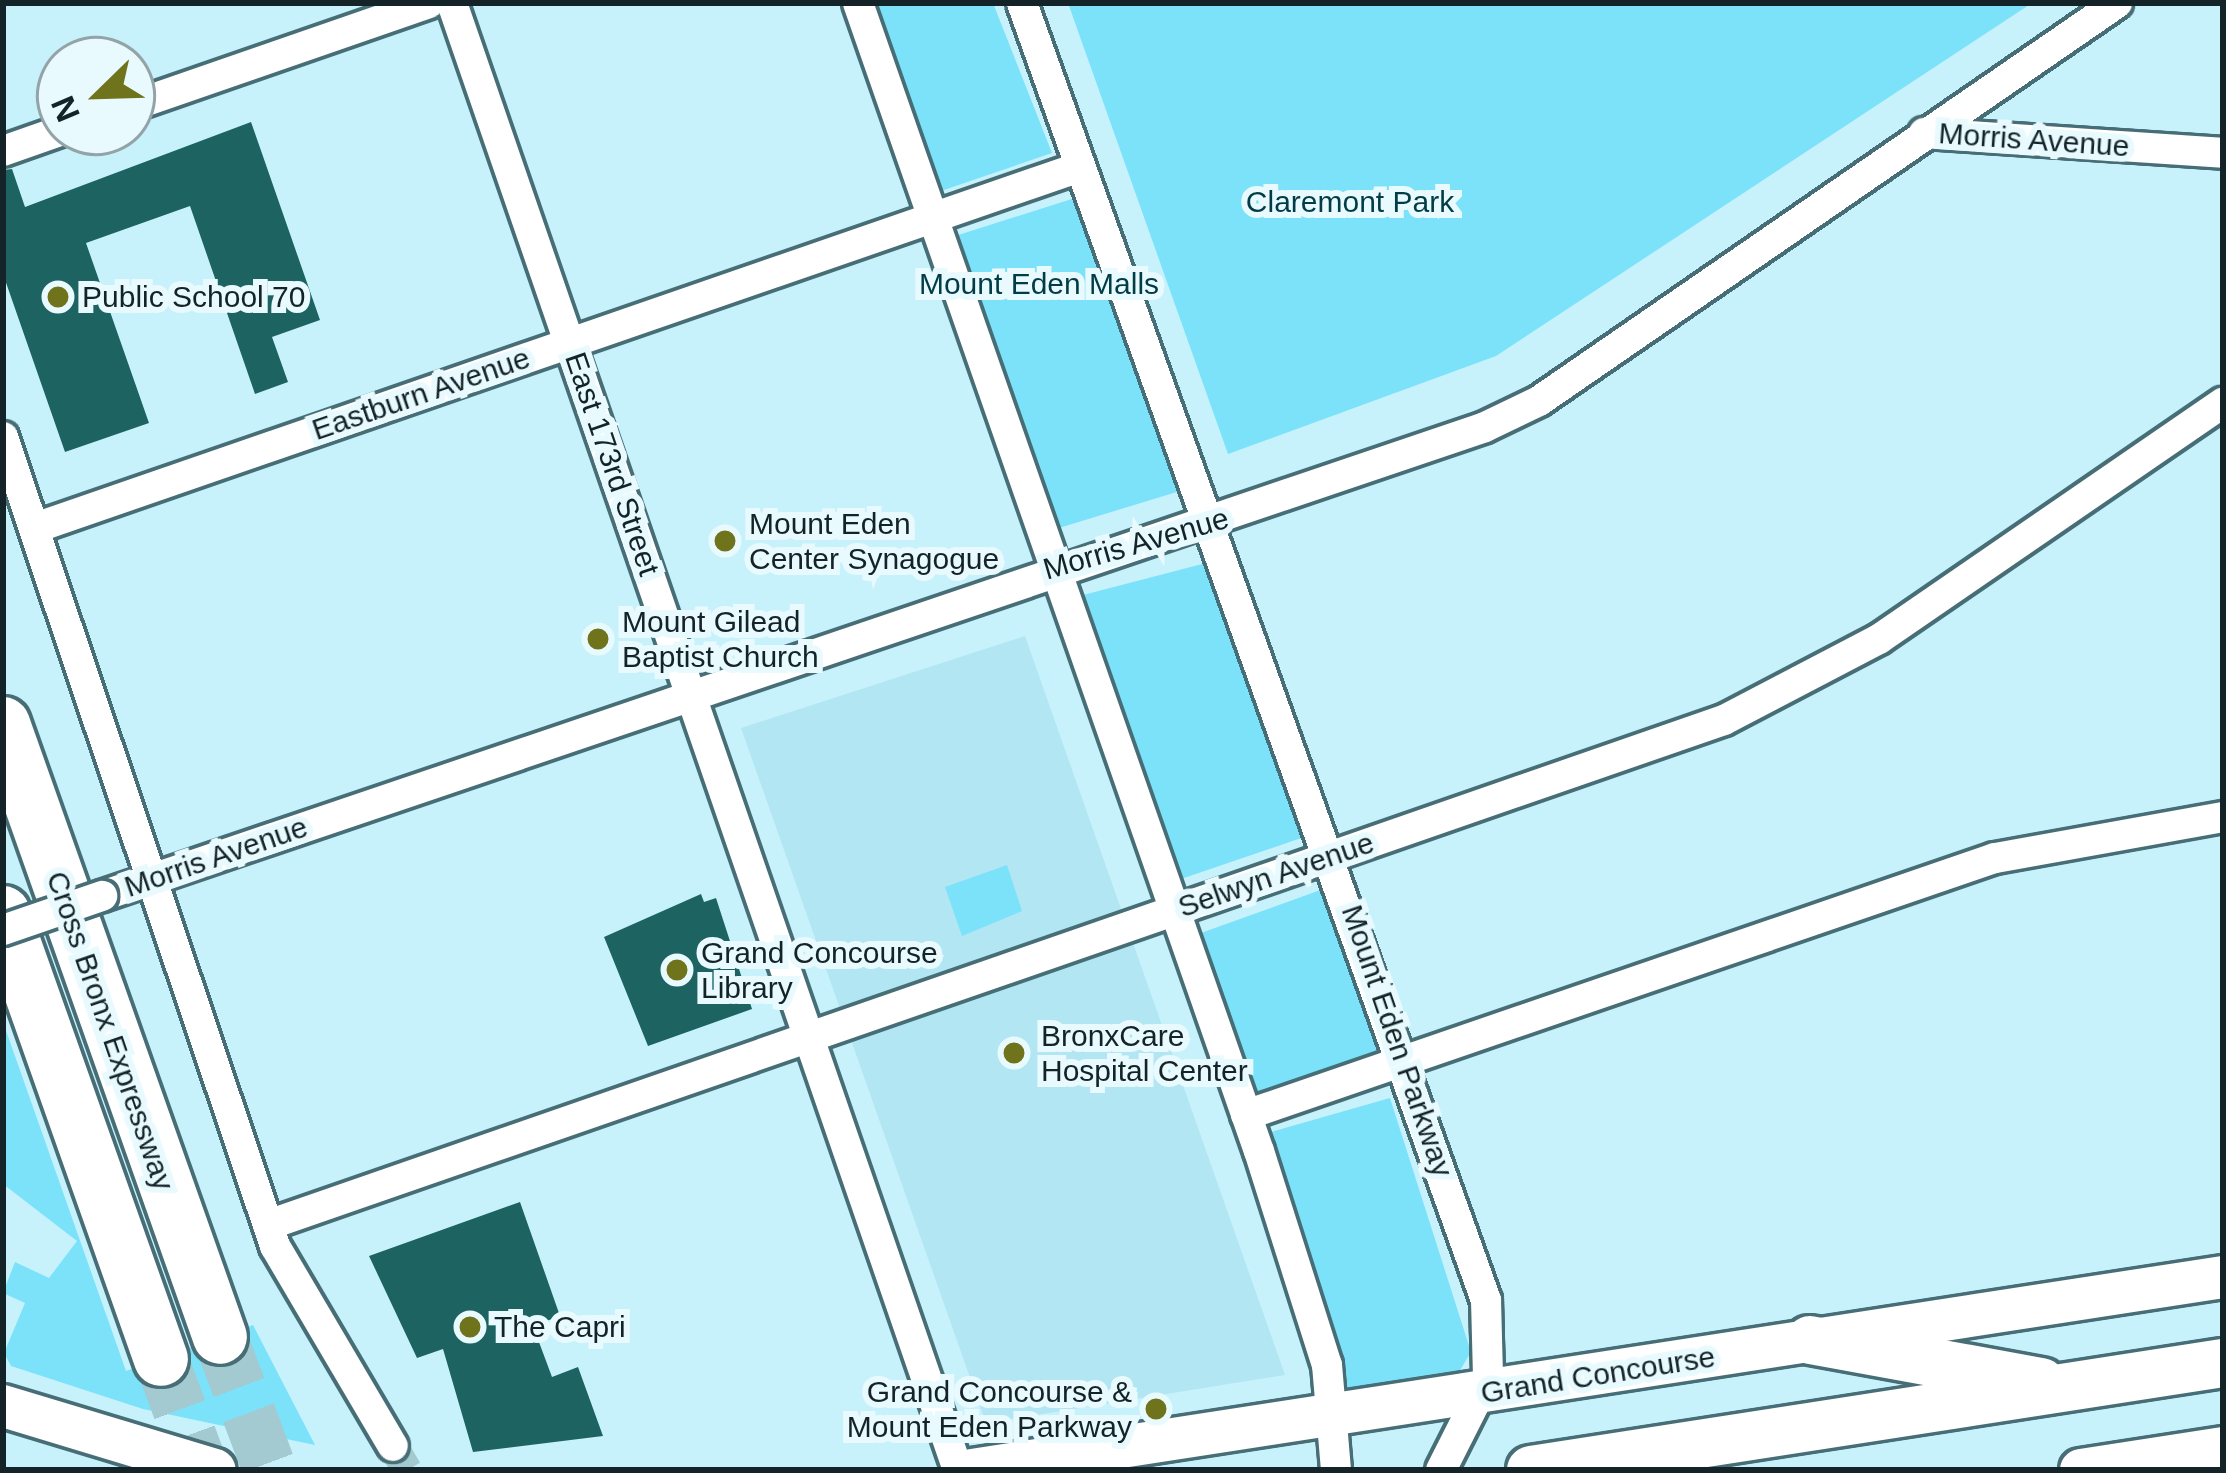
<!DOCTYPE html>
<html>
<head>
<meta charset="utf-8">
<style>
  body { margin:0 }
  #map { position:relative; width:2226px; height:1473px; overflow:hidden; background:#c7f2fc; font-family:Helvetica,sans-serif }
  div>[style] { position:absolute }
  .built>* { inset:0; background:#b2e6f3 }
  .green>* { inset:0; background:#7be2f9 }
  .building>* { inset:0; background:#1d6362 }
  .street-tunnel>* { height:30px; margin-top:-15px; transform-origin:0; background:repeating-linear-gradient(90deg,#a3c9d1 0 30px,transparent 0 45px) }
  .highway-tunnel>* { height:54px; margin-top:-27px; transform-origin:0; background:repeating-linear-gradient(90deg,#a3c9d1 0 54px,transparent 0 81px) }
  .roads { filter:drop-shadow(3px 0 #476e76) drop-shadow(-3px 0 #476e76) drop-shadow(0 3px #476e76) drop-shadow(0 -3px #476e76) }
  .street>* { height:30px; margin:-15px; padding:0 15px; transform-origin:15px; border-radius:15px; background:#fff }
  .secondary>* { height:42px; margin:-21px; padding:0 21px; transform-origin:21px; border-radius:21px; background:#fff }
  .primary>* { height:48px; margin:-24px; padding:0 24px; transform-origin:24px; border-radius:24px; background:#fff }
  .highway>* { height:54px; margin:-27px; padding:0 27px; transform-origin:27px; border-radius:27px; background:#fff }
  .bridges { filter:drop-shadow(3px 0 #476e76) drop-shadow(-3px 0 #476e76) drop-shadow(0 3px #476e76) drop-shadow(0 -3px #476e76) }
  .street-bridge>* { height:30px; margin:-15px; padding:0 15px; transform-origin:15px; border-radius:15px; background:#fff }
  .dots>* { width:33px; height:33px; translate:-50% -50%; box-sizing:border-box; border:6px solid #e9fafe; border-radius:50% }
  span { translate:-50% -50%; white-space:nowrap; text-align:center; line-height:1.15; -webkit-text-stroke:12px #e9fafe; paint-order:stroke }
  .street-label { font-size:30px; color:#132327 }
  .park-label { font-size:30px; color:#023d47 }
  .poi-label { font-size:30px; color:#132327 }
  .left { translate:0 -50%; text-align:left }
  .right { translate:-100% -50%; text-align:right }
  .frame { position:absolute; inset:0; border:6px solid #132327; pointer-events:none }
  .north { position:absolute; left:36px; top:36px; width:120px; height:120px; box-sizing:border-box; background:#e9fafe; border:3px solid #93a4a8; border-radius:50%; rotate:247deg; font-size:33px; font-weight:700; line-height:48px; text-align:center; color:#132327 }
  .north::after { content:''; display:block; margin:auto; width:42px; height:54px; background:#6f741c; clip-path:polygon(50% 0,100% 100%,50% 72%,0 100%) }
</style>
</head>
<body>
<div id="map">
  <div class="built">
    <i style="clip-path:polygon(1025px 636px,1285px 1375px,986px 1423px,741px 728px)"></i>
  </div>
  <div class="green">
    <i style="clip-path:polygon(874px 3px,993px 3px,1052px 153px,941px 191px)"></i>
    <i style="clip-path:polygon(1068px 3px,2032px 3px,1496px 356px,1228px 454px)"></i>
    <i style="clip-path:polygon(1078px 197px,1180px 491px,1059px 528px,952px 237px)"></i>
    <i style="clip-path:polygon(1210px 562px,1307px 836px,1181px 879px,1083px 595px)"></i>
    <i style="clip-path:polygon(1007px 865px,1022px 911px,962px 936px,945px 887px)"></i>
    <i style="clip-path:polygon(1326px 888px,1383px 1050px,1258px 1093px,1201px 933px)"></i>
    <i style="clip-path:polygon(3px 1022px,126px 1371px,253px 1325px,315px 1445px,143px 1409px,11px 1366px,4px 1353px,25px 1303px,3px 1293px,15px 1262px,49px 1278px,77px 1241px,3px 1184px)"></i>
    <i style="clip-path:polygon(1390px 1098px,1471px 1352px,1450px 1387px,1352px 1403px,1264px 1134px)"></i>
  </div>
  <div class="building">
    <i style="clip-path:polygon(251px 122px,320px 320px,272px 337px,288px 382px,255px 394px,190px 206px,86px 243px,149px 423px,65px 452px,3px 274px,3px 170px,12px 169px,25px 207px)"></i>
    <i style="clip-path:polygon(701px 894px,704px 902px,716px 898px,752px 1009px,648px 1046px,604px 937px)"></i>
    <i style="clip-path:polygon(520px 1202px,560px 1316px,533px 1326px,552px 1377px,578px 1367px,603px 1436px,473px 1452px,443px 1349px,417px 1358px,369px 1256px)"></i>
  </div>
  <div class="street-tunnel">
    <i style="left:393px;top:1446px;width:28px;rotate:60deg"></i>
  </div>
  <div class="highway-tunnel">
    <i style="left:220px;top:1337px;width:142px;rotate:69.4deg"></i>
    <i style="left:161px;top:1359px;width:118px;rotate:69.7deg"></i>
  </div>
  <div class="roads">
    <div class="street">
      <i style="left:452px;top:3px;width:1552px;rotate:70.97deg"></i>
      <i style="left:858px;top:3px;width:1216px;rotate:70.75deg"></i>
      <i style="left:1259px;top:1151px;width:225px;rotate:72.4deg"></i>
      <i style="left:1327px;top:1365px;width:105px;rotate:85.1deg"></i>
      <i style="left:1022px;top:3px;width:1377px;rotate:70.32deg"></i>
      <i style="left:1486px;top:1300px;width:77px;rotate:88.5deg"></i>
      <i style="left:1488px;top:1377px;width:104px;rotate:116.8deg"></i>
      <i style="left:132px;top:106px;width:314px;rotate:-19.1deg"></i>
      <i style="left:1924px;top:133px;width:300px;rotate:3.8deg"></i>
      <i style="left:3px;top:151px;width:60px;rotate:-19.3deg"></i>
      <i style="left:3px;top:437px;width:854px;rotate:71.42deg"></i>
      <i style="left:275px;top:1246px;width:232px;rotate:59.5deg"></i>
      <i style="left:35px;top:528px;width:1106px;rotate:-19.06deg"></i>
      <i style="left:102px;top:896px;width:1460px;rotate:-18.73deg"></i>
      <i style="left:1485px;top:427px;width:60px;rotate:-25.7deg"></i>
      <i style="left:1539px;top:401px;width:702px;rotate:-34.55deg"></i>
      <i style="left:1246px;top:1115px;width:792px;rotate:-18.94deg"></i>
      <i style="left:1995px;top:858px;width:232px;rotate:-10.2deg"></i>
      <i style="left:268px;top:1225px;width:1541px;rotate:-19.13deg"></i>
      <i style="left:1724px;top:720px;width:175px;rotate:-27.6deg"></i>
      <i style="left:1879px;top:639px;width:417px;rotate:-34.5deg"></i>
    </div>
    <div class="secondary">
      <i style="left:3px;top:1406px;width:221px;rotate:16.8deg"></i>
      <i style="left:972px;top:1470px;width:1266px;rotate:-8.77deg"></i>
      <i style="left:2081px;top:1470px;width:144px;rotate:-8.8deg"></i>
    </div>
    <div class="primary">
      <i style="left:1810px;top:1340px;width:235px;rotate:10.3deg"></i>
      <i style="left:1531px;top:1470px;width:700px;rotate:-8.79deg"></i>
    </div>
    <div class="highway">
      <i style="left:3px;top:724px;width:650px;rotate:70.51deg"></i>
      <i style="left:3px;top:913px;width:473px;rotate:70.5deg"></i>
    </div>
  </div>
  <div class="bridges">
    <div class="street-bridge">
      <i style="left:3px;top:930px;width:105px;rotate:-19deg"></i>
    </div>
  </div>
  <div class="dots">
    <i style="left:58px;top:297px;background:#6f741c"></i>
    <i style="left:725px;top:541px;background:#6f741c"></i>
    <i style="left:598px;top:639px;background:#6f741c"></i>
    <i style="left:677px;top:970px;background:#6f741c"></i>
    <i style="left:1014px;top:1053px;background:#6f741c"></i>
    <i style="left:470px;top:1327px;background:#6f741c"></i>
    <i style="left:1156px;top:1409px;background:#6f741c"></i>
  </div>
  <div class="street-label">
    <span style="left:2034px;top:140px;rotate:4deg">Morris Avenue</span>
    <span style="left:421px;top:394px;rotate:-19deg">Eastburn Avenue</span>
    <span style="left:612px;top:464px;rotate:71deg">East 173rd Street</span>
    <span style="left:1136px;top:544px;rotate:-16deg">Morris Avenue</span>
    <span style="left:216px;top:857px;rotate:-19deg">Morris Avenue</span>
    <span style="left:1276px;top:875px;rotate:-19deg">Selwyn Avenue</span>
    <span style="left:110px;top:1031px;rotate:71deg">Cross Bronx Expressway</span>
    <span style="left:1397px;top:1041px;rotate:71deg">Mount Eden Parkway</span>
    <span style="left:1598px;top:1375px;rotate:-9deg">Grand Concourse</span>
  </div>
  <div class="park-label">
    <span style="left:1350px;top:202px">Claremont Park</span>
    <span style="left:1039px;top:284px">Mount Eden Malls</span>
  </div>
  <div class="poi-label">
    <span class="left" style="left:82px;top:297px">Public School 70</span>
    <span class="left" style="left:749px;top:541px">Mount Eden<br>Center Synagogue</span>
    <span class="left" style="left:622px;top:639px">Mount Gilead<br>Baptist Church</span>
    <span class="left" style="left:701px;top:970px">Grand Concourse<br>Library</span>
    <span class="left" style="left:1041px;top:1053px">BronxCare<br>Hospital Center</span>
    <span class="left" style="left:494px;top:1327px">The Capri</span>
    <span class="right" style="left:1132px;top:1409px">Grand Concourse &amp;<br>Mount Eden Parkway</span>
  </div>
  <div class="frame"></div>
  <div class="north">N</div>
</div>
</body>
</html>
